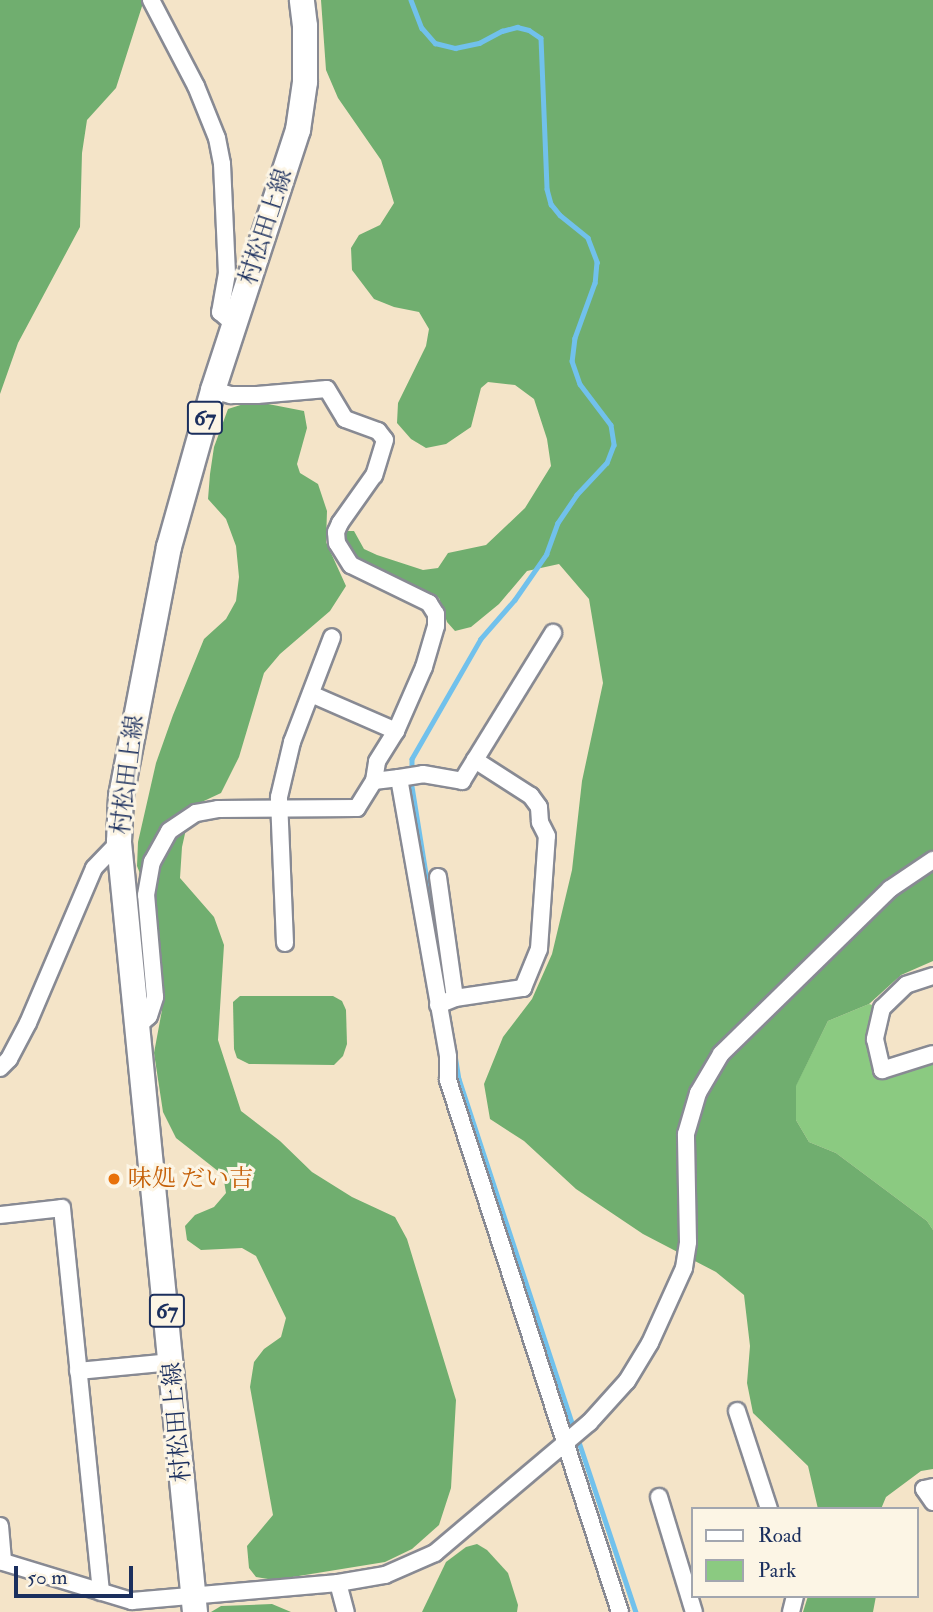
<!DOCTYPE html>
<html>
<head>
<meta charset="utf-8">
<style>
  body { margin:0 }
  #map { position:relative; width:933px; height:1612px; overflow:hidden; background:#f4e4c8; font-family:"IM FELL Double Pica","Noto Serif JP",serif }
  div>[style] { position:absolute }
  .green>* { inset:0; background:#8bca81 }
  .forest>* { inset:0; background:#70ae6f }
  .stream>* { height:4.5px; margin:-2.25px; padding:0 2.25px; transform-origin:2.25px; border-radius:2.25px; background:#71c1ec }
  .roads { filter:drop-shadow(2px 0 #888a93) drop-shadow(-2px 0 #888a93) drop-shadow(0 2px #888a93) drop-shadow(0 -2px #888a93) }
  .minor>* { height:16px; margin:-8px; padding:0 8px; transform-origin:8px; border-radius:8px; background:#fff }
  .primary>* { height:24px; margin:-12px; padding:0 12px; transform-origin:12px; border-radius:12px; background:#fff }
  .dots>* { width:19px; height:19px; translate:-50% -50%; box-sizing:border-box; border:4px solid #fcf5e5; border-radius:50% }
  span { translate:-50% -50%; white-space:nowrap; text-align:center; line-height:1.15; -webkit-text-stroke:6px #fcf5e5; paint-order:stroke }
  .shield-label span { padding:2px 5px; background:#fcf5e5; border:2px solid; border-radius:5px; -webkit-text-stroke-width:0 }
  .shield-label { font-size:23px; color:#1b2f5e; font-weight:700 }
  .street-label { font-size:24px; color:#1b2f5e }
  .food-label { font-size:24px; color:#c56008 }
  .left { translate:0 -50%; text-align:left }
  .legend { position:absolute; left:691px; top:1507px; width:228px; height:91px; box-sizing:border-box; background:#fcf5e5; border:2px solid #a2a6af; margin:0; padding:9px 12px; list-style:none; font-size:21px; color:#1b2f5e }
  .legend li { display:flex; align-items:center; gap:14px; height:35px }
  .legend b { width:35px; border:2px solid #a2a6af }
  .scale { position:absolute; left:14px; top:1566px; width:119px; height:32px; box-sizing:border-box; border:4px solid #1b2f5e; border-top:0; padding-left:9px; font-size:21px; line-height:24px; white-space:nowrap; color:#1b2f5e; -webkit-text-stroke:5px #fcf5e5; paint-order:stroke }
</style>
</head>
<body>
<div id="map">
  <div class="green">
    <i style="clip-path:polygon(869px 1004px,882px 1008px,882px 1070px,933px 1054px,933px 1230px,927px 1221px,836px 1153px,809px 1142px,796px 1120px,796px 1085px,828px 1021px)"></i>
  </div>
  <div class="forest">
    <i style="clip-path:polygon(0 0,144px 0,116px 88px,87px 120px,82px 153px,80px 227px,18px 343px,0 394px)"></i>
    <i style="clip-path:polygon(321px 0,933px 0,933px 961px,901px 975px,869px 1004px,828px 1021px,796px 1086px,796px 1120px,809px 1142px,836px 1153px,927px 1221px,933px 1230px,933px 1469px,921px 1471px,886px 1497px,881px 1509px,818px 1509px,808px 1466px,753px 1413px,747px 1383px,750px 1346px,744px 1295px,716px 1272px,643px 1234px,576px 1189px,524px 1141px,490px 1119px,484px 1084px,503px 1037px,532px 999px,552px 954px,572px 870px,582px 781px,603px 683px,589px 599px,559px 564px,527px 571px,499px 604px,471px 627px,455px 631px,447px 622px,439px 598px,355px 561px,343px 541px,346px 531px,354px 531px,364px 549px,377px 555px,423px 570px,438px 568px,448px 553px,486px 545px,525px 508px,551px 466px,547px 439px,534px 399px,515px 385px,488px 382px,481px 388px,471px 427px,446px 444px,426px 448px,411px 439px,397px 423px,398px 403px,426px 346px,429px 329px,419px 312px,394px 307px,374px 299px,352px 270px,351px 248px,359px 235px,380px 225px,394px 203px,381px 160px,338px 98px,326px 70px)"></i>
    <i style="clip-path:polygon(253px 401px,304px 411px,307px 428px,297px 464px,300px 473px,318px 484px,327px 511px,326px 542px,346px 586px,330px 611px,280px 654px,264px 673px,239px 757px,221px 793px,191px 807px,182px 847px,180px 878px,214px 917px,224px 945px,218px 1040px,241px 1111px,280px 1141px,312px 1172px,352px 1197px,395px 1217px,407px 1239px,456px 1400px,451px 1488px,439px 1525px,412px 1549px,385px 1562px,274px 1580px,256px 1577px,249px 1568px,247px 1546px,273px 1515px,250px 1387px,254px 1362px,264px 1349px,281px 1337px,286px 1318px,256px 1256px,242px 1248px,201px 1250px,187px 1240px,185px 1226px,195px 1215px,214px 1207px,226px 1193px,223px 1175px,176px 1138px,163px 1112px,154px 1053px,162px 1010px,156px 914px,137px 866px,138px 842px,156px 763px,173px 715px,204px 639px,226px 619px,236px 601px,239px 577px,236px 546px,226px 519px,208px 499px,210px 474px,214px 447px,228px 409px)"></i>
    <i style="clip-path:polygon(240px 996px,333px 996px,342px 1001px,346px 1010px,347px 1044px,343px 1056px,334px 1065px,249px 1064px,237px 1058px,234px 1049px,233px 1002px)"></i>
    <i style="clip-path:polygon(477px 1544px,487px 1550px,508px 1573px,518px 1605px,517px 1612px,422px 1612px,446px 1562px,466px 1547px)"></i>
    <i style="clip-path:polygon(808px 1596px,876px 1596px,873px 1612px,803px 1612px)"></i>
    <i style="clip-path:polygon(272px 1604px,291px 1612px,211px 1612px,221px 1606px)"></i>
  </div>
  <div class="stream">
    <i style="left:411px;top:0;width:30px;rotate:69deg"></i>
    <i style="left:422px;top:28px;width:20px;rotate:49deg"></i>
    <i style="left:435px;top:43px;width:21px;rotate:14deg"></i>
    <i style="left:455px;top:48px;width:25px;rotate:-12deg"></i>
    <i style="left:479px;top:43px;width:26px;rotate:-28deg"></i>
    <i style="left:502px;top:31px;width:16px;rotate:-15deg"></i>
    <i style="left:517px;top:27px;width:12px;rotate:14deg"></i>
    <i style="left:529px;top:30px;width:14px;rotate:34deg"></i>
    <i style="left:541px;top:38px;width:151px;rotate:87.7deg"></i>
    <i style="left:547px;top:189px;width:16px;rotate:75deg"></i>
    <i style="left:551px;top:204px;width:14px;rotate:51deg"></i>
    <i style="left:560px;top:215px;width:36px;rotate:39deg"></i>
    <i style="left:588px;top:238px;width:26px;rotate:69deg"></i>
    <i style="left:597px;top:262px;width:21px;rotate:95deg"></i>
    <i style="left:595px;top:283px;width:59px;rotate:110deg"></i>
    <i style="left:575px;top:338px;width:23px;rotate:97deg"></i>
    <i style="left:572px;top:361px;width:24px;rotate:71deg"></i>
    <i style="left:580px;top:384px;width:51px;rotate:52.9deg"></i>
    <i style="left:611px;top:425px;width:20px;rotate:81deg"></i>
    <i style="left:614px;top:445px;width:19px;rotate:111deg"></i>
    <i style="left:607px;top:463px;width:44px;rotate:133.2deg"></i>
    <i style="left:577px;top:495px;width:34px;rotate:124deg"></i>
    <i style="left:558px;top:523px;width:33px;rotate:110deg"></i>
    <i style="left:547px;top:554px;width:56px;rotate:124.8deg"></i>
    <i style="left:515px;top:600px;width:52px;rotate:131.1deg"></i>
    <i style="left:481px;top:639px;width:138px;rotate:119.9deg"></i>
    <i style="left:412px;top:759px;width:12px;rotate:90deg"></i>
    <i style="left:411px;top:780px;width:303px;rotate:80.9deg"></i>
    <i style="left:459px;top:1079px;width:371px;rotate:71.8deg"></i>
    <i style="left:578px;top:1439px;width:182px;rotate:71.5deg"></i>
  </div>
  <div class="roads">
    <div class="minor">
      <i style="left:151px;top:0;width:97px;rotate:62.4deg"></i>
      <i style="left:196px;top:86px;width:56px;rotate:68deg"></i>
      <i style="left:217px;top:138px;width:26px;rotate:79deg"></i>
      <i style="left:222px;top:164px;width:109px;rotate:87.4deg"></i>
      <i style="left:227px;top:273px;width:40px;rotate:100deg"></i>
      <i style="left:220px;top:312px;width:18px;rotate:41deg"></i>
      <i style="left:213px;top:390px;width:19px;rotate:16deg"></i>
      <i style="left:231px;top:395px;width:26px"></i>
      <i style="left:257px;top:395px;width:70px;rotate:-4.9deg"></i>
      <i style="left:327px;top:389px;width:35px;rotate:59deg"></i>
      <i style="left:345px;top:419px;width:35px;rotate:20deg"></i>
      <i style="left:378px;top:431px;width:11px;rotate:52deg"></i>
      <i style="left:385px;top:440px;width:37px;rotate:107deg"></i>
      <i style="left:374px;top:475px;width:59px;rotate:125.3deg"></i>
      <i style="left:340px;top:523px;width:10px;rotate:114deg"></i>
      <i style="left:336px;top:532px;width:11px;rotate:85deg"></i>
      <i style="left:337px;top:543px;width:26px;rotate:58deg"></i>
      <i style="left:351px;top:565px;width:87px;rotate:26deg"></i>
      <i style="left:429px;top:603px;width:13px;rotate:58deg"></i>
      <i style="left:436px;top:614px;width:12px;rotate:90deg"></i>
      <i style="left:436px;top:626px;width:43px;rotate:106.3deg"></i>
      <i style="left:424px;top:667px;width:70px;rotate:113.6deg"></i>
      <i style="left:396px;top:731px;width:36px;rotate:122deg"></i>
      <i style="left:377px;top:762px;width:19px;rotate:99deg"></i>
      <i style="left:311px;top:694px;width:93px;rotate:23.5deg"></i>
      <i style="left:399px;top:778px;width:24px;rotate:-9deg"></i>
      <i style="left:423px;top:774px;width:40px;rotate:10deg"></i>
      <i style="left:462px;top:781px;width:174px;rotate:-58.4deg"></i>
      <i style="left:438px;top:877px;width:122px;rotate:82deg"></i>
      <i style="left:285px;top:943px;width:146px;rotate:-92.4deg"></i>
      <i style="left:279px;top:797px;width:57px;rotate:-76.7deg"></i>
      <i style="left:292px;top:742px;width:112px;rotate:-69.1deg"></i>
      <i style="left:933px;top:976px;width:28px;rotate:162deg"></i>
      <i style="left:906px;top:985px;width:33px;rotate:136deg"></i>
      <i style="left:882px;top:1008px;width:32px;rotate:103deg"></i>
      <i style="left:875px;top:1039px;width:32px;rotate:77deg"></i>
      <i style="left:882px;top:1070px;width:53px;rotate:-17.4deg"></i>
      <i style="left:438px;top:1005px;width:18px;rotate:-22deg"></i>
      <i style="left:455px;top:998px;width:69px;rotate:-8.4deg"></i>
      <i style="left:523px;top:988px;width:42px;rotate:-67.7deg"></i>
      <i style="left:539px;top:949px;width:113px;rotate:-86deg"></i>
      <i style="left:547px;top:836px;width:16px;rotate:-117deg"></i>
      <i style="left:540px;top:822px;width:15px;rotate:-94deg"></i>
      <i style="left:539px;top:807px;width:14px;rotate:-126deg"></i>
      <i style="left:531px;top:796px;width:67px;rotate:-147.3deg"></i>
      <i style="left:139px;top:1025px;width:13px;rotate:-42deg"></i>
      <i style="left:149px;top:1016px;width:20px;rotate:-72deg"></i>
      <i style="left:155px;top:997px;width:102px;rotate:-95deg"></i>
      <i style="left:146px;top:895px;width:34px;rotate:-80deg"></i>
      <i style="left:152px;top:862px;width:35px;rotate:-61deg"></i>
      <i style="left:169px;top:831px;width:32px;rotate:-34deg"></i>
      <i style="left:196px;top:813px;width:22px;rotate:-10deg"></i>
      <i style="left:218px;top:809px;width:139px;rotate:-0.4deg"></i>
      <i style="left:357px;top:808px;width:32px;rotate:-58deg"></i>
      <i style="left:374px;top:781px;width:25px;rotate:-7deg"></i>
      <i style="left:399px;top:778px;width:283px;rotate:80deg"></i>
      <i style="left:448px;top:1057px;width:23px;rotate:90deg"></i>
      <i style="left:448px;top:1080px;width:559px;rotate:72.08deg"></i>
      <i style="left:0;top:1068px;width:13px;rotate:-45deg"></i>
      <i style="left:9px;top:1059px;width:41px;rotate:-62.2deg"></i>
      <i style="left:28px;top:1023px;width:168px;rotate:-66.9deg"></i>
      <i style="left:94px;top:868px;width:36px;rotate:-46deg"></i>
      <i style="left:0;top:1215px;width:62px;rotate:-6.4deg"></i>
      <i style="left:62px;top:1208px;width:386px;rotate:84.2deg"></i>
      <i style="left:78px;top:1371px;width:94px;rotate:-5.5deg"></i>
      <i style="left:737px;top:1411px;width:103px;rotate:71.9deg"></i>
      <i style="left:933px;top:1487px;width:9px;rotate:167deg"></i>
      <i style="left:924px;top:1489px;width:16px;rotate:55deg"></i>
      <i style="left:659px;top:1497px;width:120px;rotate:73.1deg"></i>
      <i style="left:0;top:1526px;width:36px;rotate:85deg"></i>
      <i style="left:0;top:1561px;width:138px;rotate:16.9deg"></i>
      <i style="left:132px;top:1601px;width:207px;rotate:-5deg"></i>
      <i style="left:338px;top:1583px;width:48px;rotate:-9.7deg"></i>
      <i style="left:385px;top:1575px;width:55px;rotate:-23.7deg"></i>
      <i style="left:435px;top:1553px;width:202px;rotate:-40.2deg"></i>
      <i style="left:589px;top:1423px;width:57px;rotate:-47.9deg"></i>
      <i style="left:627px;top:1381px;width:44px;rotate:-58.8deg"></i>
      <i style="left:650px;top:1343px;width:82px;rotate:-65.6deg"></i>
      <i style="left:684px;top:1268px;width:26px;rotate:-81deg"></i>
      <i style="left:688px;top:1242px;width:108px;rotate:-91.1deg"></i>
      <i style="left:686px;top:1134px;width:43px;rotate:-73.7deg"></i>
      <i style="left:698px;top:1093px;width:45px;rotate:-59.5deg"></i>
      <i style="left:721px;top:1054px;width:236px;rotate:-44.3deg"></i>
      <i style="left:890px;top:889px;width:52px;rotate:-34deg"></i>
      <i style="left:338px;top:1583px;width:30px;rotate:75deg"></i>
      <i style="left:791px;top:1612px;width:16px;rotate:-76deg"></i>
    </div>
    <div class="primary">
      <i style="left:195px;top:1612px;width:774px;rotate:-95.64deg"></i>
      <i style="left:119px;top:842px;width:46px;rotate:-87.5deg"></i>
      <i style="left:121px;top:796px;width:254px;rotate:-79.1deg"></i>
      <i style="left:169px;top:547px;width:163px;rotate:-74.3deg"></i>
      <i style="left:213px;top:390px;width:274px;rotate:-71.9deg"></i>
      <i style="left:298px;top:130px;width:49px;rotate:-81.7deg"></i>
      <i style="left:305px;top:82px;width:56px;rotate:-90deg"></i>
      <i style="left:305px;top:26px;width:26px;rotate:-97deg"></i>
    </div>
  </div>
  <div class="dots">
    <i style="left:114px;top:1179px;background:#e8710a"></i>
  </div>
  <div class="shield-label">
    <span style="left:205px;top:418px">67</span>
    <span style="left:167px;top:1311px">67</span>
  </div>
  <div class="street-label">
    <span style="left:266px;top:227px;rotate:-72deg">村松田上線</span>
    <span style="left:128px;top:775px;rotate:-83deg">村松田上線</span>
    <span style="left:177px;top:1422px;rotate:-95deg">村松田上線</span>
  </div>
  <div class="food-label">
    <span class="left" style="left:128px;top:1179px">味処 だい吉</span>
  </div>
  <ul class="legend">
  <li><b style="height:9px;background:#fff"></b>Road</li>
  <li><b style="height:19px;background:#8bca81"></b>Park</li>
  </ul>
  <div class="scale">50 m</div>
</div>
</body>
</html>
